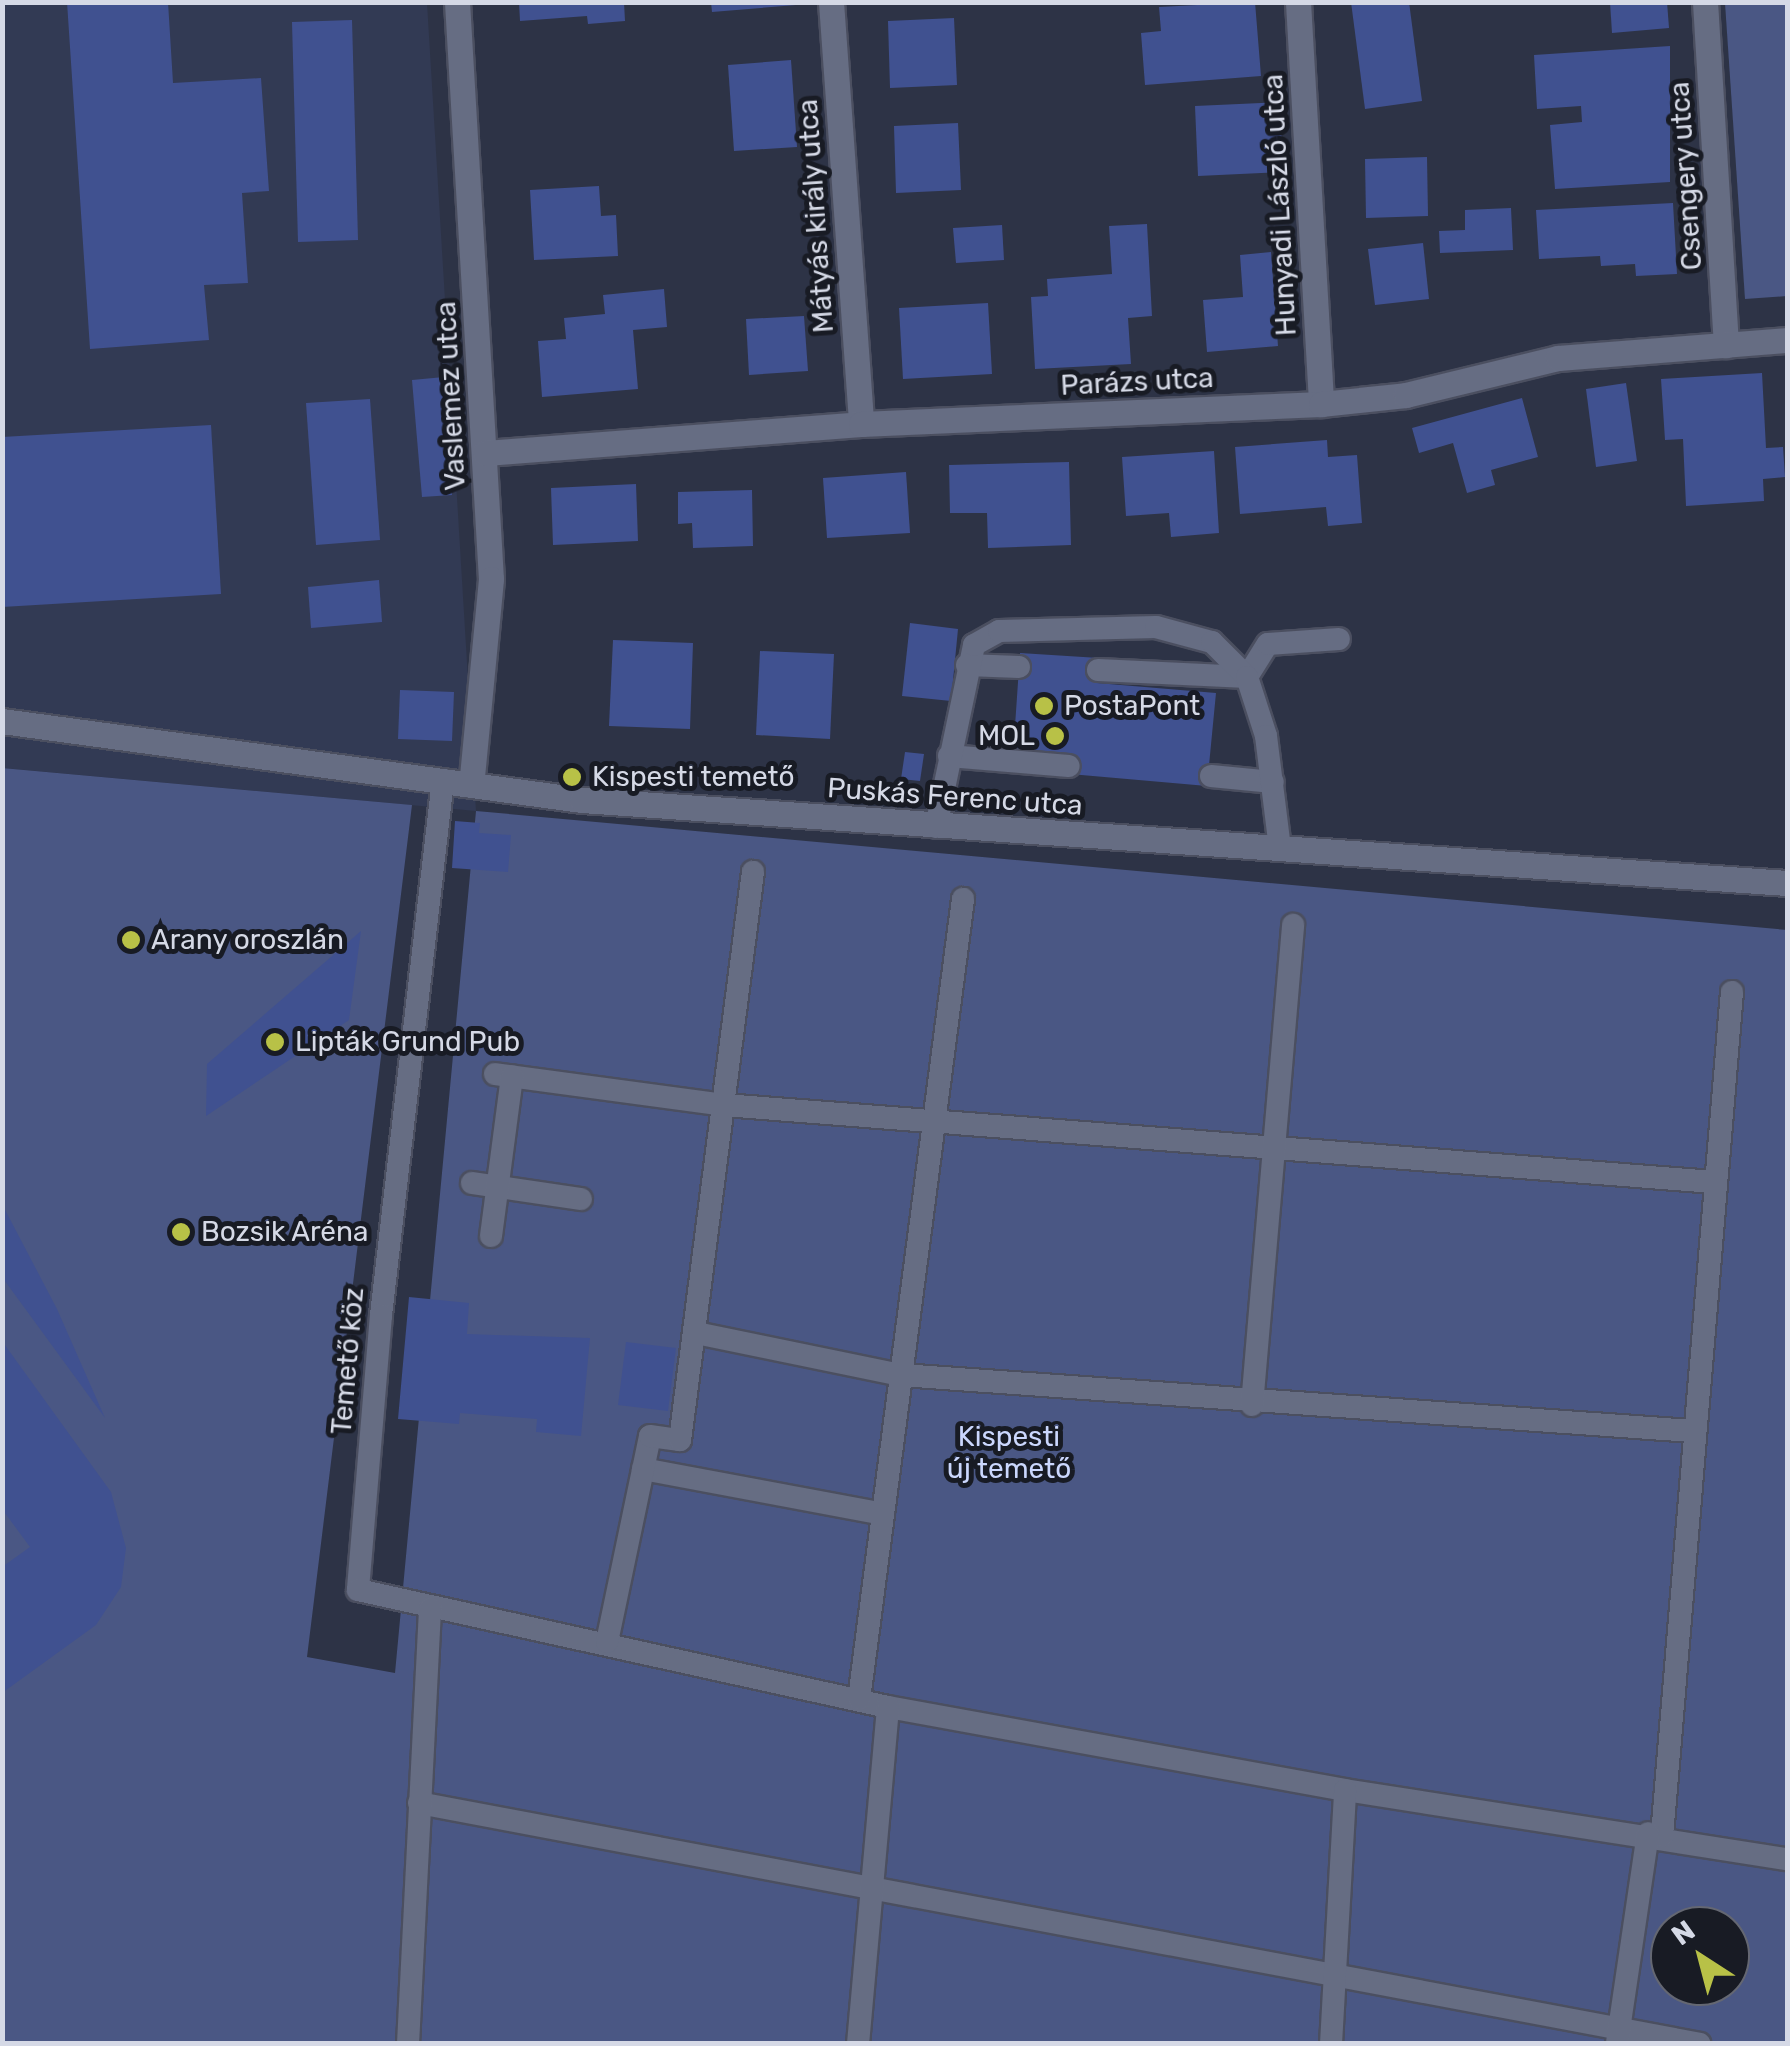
<!DOCTYPE html>
<html>
<head>
<meta charset="utf-8">
<style>
  body { margin:0 }
  #map { position:relative; width:1790px; height:2046px; overflow:hidden; background:#2d3346; font-family:Rubik,sans-serif }
  div>[style] { position:absolute }
  .built>* { inset:0; background:#323a54 }
  .green>* { inset:0; background:#4a5784 }
  .building>* { inset:0; background:#405190 }
  .roads { filter:drop-shadow(2px 0 #4b4f60) drop-shadow(-2px 0 #4b4f60) drop-shadow(0 2px #4b4f60) drop-shadow(0 -2px #4b4f60) }
  .service>* { height:22px; margin:-11px; padding:0 11px; transform-origin:11px; border-radius:11px; background:#666d83 }
  .minor>* { height:25px; margin:-12.5px; padding:0 12.5px; transform-origin:12.5px; border-radius:12.5px; background:#666d83 }
  .tertiary>* { height:25px; margin:-12.5px; padding:0 12.5px; transform-origin:12.5px; border-radius:12.5px; background:#666d83 }
  .dots>* { width:28px; height:28px; translate:-50% -50%; box-sizing:border-box; border:5px solid #181b24; border-radius:50% }
  span { translate:-50% -50%; white-space:nowrap; text-align:center; line-height:1.15; -webkit-text-stroke:10px #181b24; paint-order:stroke }
  .street-label { font-size:28px; color:#d5d9e6 }
  .poi-label { font-size:28px; color:#d5d9e6 }
  .left { translate:0 -50%; text-align:left }
  .right { translate:-100% -50%; text-align:right }
  .park-label { font-size:28px; color:#cbd7fd }
  .frame { position:absolute; inset:0; border:5px solid #d5d9e6; pointer-events:none }
  .north { position:absolute; left:1650px; top:1906px; width:100px; height:100px; box-sizing:border-box; background:#181b24; border:2px solid #646772; border-radius:50%; rotate:324deg; font-size:28px; font-weight:700; line-height:40px; text-align:center; color:#d5d9e6 }
  .north::after { content:''; display:block; margin:auto; width:35px; height:45px; background:#b8c147; clip-path:polygon(50% 0,100% 100%,50% 72%,0 100%) }
</style>
</head>
<body>
<div id="map">
  <div class="built">
    <i style="clip-path:polygon(2px 3px,427px 3px,476px 811px,3px 768px)"></i>
  </div>
  <div class="green">
    <i style="clip-path:polygon(1725px 3px,1787px 3px,1787px 296px,1745px 299px)"></i>
    <i style="clip-path:polygon(evenodd,2px 768px,412px 805px,307px 1657px,395px 1673px,476px 811px,1787px 930px,1787px 2043px,3px 2043px,2px 768px,1670px 1926px,1730px 1926px,1730px 1986px,1670px 1986px,1670px 1926px)"></i>
  </div>
  <div class="building">
    <i style="clip-path:polygon(67px 2px,168px 2px,173px 83px,261px 78px,269px 191px,242px 193px,248px 283px,204px 285px,209px 340px,90px 349px)"></i>
    <i style="clip-path:polygon(519px 2px,624px 2px,625px 21px,588px 24px,587px 16px,520px 21px)"></i>
    <i style="clip-path:polygon(711px 2px,795px 2px,796px 5px,712px 12px)"></i>
    <i style="clip-path:polygon(1255px 2px,1261px 76px,1145px 85px,1141px 33px,1161px 31px,1159px 7px)"></i>
    <i style="clip-path:polygon(1351px 2px,1409px 2px,1422px 101px,1365px 109px)"></i>
    <i style="clip-path:polygon(1610px 2px,1667px 2px,1669px 28px,1612px 33px)"></i>
    <i style="clip-path:polygon(954px 18px,957px 85px,890px 88px,888px 21px)"></i>
    <i style="clip-path:polygon(352px 20px,358px 240px,298px 242px,292px 22px)"></i>
    <i style="clip-path:polygon(1670px 46px,1670px 182px,1555px 189px,1550px 125px,1582px 122px,1581px 106px,1537px 109px,1534px 55px)"></i>
    <i style="clip-path:polygon(791px 60px,797px 147px,734px 151px,728px 65px)"></i>
    <i style="clip-path:polygon(1280px 102px,1283px 172px,1198px 176px,1195px 106px)"></i>
    <i style="clip-path:polygon(958px 123px,961px 190px,896px 193px,894px 126px)"></i>
    <i style="clip-path:polygon(1427px 157px,1428px 216px,1366px 218px,1365px 159px)"></i>
    <i style="clip-path:polygon(599px 186px,601px 216px,616px 215px,618px 256px,534px 260px,530px 190px)"></i>
    <i style="clip-path:polygon(1673px 203px,1677px 274px,1636px 276px,1635px 264px,1601px 266px,1600px 256px,1539px 259px,1536px 210px)"></i>
    <i style="clip-path:polygon(1511px 208px,1513px 250px,1440px 253px,1439px 231px,1465px 230px,1465px 210px)"></i>
    <i style="clip-path:polygon(1147px 224px,1152px 316px,1128px 318px,1131px 364px,1035px 369px,1031px 297px,1048px 296px,1047px 279px,1112px 274px,1109px 226px)"></i>
    <i style="clip-path:polygon(1002px 225px,1004px 260px,956px 263px,953px 228px)"></i>
    <i style="clip-path:polygon(1423px 243px,1429px 299px,1375px 305px,1368px 249px)"></i>
    <i style="clip-path:polygon(1271px 252px,1278px 346px,1207px 352px,1203px 300px,1243px 297px,1240px 255px)"></i>
    <i style="clip-path:polygon(664px 289px,667px 327px,633px 330px,638px 389px,542px 397px,538px 341px,566px 339px,564px 318px,605px 314px,603px 295px)"></i>
    <i style="clip-path:polygon(988px 303px,992px 374px,903px 379px,899px 308px)"></i>
    <i style="clip-path:polygon(804px 316px,808px 371px,749px 375px,746px 319px)"></i>
    <i style="clip-path:polygon(1762px 373px,1766px 448px,1783px 447px,1785px 477px,1763px 479px,1764px 501px,1686px 506px,1683px 439px,1665px 440px,1661px 379px)"></i>
    <i style="clip-path:polygon(444px 377px,452px 495px,422px 497px,412px 380px)"></i>
    <i style="clip-path:polygon(1626px 383px,1637px 461px,1596px 467px,1586px 389px)"></i>
    <i style="clip-path:polygon(1522px 398px,1538px 457px,1491px 470px,1495px 485px,1467px 493px,1453px 443px,1419px 453px,1412px 428px)"></i>
    <i style="clip-path:polygon(370px 399px,380px 540px,316px 545px,306px 403px)"></i>
    <i style="clip-path:polygon(211px 425px,221px 594px,2px 607px,2px 437px)"></i>
    <i style="clip-path:polygon(1327px 440px,1328px 457px,1357px 455px,1362px 523px,1328px 526px,1326px 507px,1240px 514px,1235px 447px)"></i>
    <i style="clip-path:polygon(1214px 451px,1219px 533px,1171px 537px,1169px 513px,1126px 516px,1122px 457px)"></i>
    <i style="clip-path:polygon(1069px 462px,1071px 545px,988px 548px,987px 513px,950px 513px,949px 465px)"></i>
    <i style="clip-path:polygon(906px 472px,910px 533px,827px 538px,823px 478px)"></i>
    <i style="clip-path:polygon(636px 484px,638px 541px,553px 545px,551px 488px)"></i>
    <i style="clip-path:polygon(752px 490px,753px 546px,693px 548px,692px 523px,678px 524px,678px 492px)"></i>
    <i style="clip-path:polygon(379px 580px,382px 622px,311px 628px,308px 587px)"></i>
    <i style="clip-path:polygon(910px 623px,958px 629px,951px 701px,902px 696px)"></i>
    <i style="clip-path:polygon(613px 640px,693px 643px,690px 729px,609px 726px)"></i>
    <i style="clip-path:polygon(760px 651px,834px 654px,830px 739px,756px 735px)"></i>
    <i style="clip-path:polygon(1020px 653px,1099px 658px,1097px 683px,1216px 693px,1207px 786px,1070px 774px,1013px 755px)"></i>
    <i style="clip-path:polygon(400px 690px,454px 692px,452px 741px,398px 739px)"></i>
    <i style="clip-path:polygon(905px 752px,924px 754px,920px 781px,901px 779px)"></i>
    <i style="clip-path:polygon(455px 821px,480px 823px,479px 833px,511px 835px,508px 872px,452px 868px)"></i>
    <i style="clip-path:polygon(361px 931px,349px 1020px,206px 1116px,207px 1064px)"></i>
    <i style="clip-path:polygon(2px 1204px,57px 1309px,105px 1418px,2px 1277px)"></i>
    <i style="clip-path:polygon(409px 1297px,469px 1303px,467px 1334px,590px 1338px,581px 1436px,536px 1432px,537px 1419px,460px 1413px,459px 1424px,398px 1419px)"></i>
    <i style="clip-path:polygon(2px 1341px,111px 1492px,126px 1548px,121px 1587px,96px 1625px,2px 1693px,2px 1567px,30px 1547px,2px 1509px)"></i>
    <i style="clip-path:polygon(626px 1342px,676px 1348px,668px 1411px,618px 1405px)"></i>
  </div>
  <div class="roads">
    <div class="service">
      <i style="left:967px;top:665px;width:52px;rotate:2.2deg"></i>
      <i style="left:1098px;top:670px;width:149px;rotate:2.7deg"></i>
      <i style="left:1247px;top:677px;width:39px;rotate:-58deg"></i>
      <i style="left:1268px;top:644px;width:71px;rotate:-4deg"></i>
      <i style="left:949px;top:756px;width:120px;rotate:4.8deg"></i>
      <i style="left:1211px;top:776px;width:62px;rotate:5.5deg"></i>
      <i style="left:443px;top:780px;width:539px;rotate:96.61deg"></i>
      <i style="left:381px;top:1315px;width:276px;rotate:94.8deg"></i>
      <i style="left:358px;top:1590px;width:543px;rotate:12.45deg"></i>
      <i style="left:888px;top:1707px;width:464px;rotate:10.3deg"></i>
      <i style="left:1345px;top:1790px;width:448px;rotate:8.9deg"></i>
      <i style="left:936px;top:827px;width:186px;rotate:-78.2deg"></i>
      <i style="left:974px;top:645px;width:29px;rotate:-29deg"></i>
      <i style="left:999px;top:631px;width:157px;rotate:-1.5deg"></i>
      <i style="left:1156px;top:627px;width:58px;rotate:15deg"></i>
      <i style="left:1212px;top:642px;width:49px;rotate:45deg"></i>
      <i style="left:1247px;top:677px;width:62px;rotate:72.1deg"></i>
      <i style="left:1266px;top:736px;width:114px;rotate:82.9deg"></i>
      <i style="left:495px;top:1074px;width:231px;rotate:7.7deg"></i>
      <i style="left:724px;top:1105px;width:992px;rotate:4.45deg"></i>
      <i style="left:472px;top:1183px;width:110px;rotate:8.4deg"></i>
      <i style="left:491px;top:1236px;width:161px;rotate:-82.5deg"></i>
      <i style="left:696px;top:1333px;width:209px;rotate:11.6deg"></i>
      <i style="left:901px;top:1375px;width:792px;rotate:4.05deg"></i>
      <i style="left:1252px;top:1405px;width:482px;rotate:-85.1deg"></i>
      <i style="left:643px;top:1469px;width:244px;rotate:10.6deg"></i>
      <i style="left:607px;top:1642px;width:210px;rotate:-78.2deg"></i>
      <i style="left:650px;top:1436px;width:30px;rotate:8deg"></i>
      <i style="left:680px;top:1440px;width:573px;rotate:-82.68deg"></i>
      <i style="left:859px;top:1699px;width:807px;rotate:-82.59deg"></i>
      <i style="left:419px;top:1803px;width:1303px;rotate:10.65deg"></i>
      <i style="left:1662px;top:1836px;width:847px;rotate:-85.26deg"></i>
      <i style="left:1617px;top:2043px;width:212px;rotate:-81.6deg"></i>
      <i style="left:408px;top:2044px;width:436px;rotate:-87.1deg"></i>
      <i style="left:858px;top:2044px;width:338px;rotate:-84.9deg"></i>
      <i style="left:1331px;top:2044px;width:254px;rotate:-86.8deg"></i>
    </div>
    <div class="minor">
      <i style="left:457px;top:2px;width:578px;rotate:86.63deg"></i>
      <i style="left:491px;top:579px;width:207px;rotate:95.5deg"></i>
      <i style="left:831px;top:2px;width:423px;rotate:85.9deg"></i>
      <i style="left:1298px;top:2px;width:403px;rotate:86.7deg"></i>
      <i style="left:1705px;top:2px;width:344px;rotate:86.5deg"></i>
      <i style="left:485px;top:453px;width:377px;rotate:-4.4deg"></i>
      <i style="left:861px;top:424px;width:460px;rotate:-2.5deg"></i>
      <i style="left:1321px;top:404px;width:85px;rotate:-6deg"></i>
      <i style="left:1406px;top:395px;width:156px;rotate:-13.7deg"></i>
      <i style="left:1558px;top:358px;width:231px;rotate:-4.5deg"></i>
    </div>
    <div class="tertiary">
      <i style="left:2px;top:721px;width:585px;rotate:7.76deg"></i>
      <i style="left:582px;top:800px;width:1209px;rotate:3.94deg"></i>
    </div>
  </div>
  <div class="dots">
    <i style="left:1044px;top:706px;background:#b8c147"></i>
    <i style="left:1055px;top:736px;background:#b8c147"></i>
    <i style="left:572px;top:777px;background:#b8c147"></i>
    <i style="left:131px;top:940px;background:#b8c147"></i>
    <i style="left:275px;top:1042px;background:#b8c147"></i>
    <i style="left:181px;top:1232px;background:#b8c147"></i>
  </div>
  <div class="street-label">
    <span style="left:1686px;top:176px;rotate:-94deg">Csengery utca</span>
    <span style="left:1280px;top:205px;rotate:-93deg">Hunyadi László utca</span>
    <span style="left:816px;top:216px;rotate:-94deg">Mátyás király utca</span>
    <span style="left:1137px;top:382px;rotate:-3deg">Parázs utca</span>
    <span style="left:451px;top:396px;rotate:-93deg">Vaslemez utca</span>
    <span style="left:955px;top:797px;rotate:4deg">Puskás Ferenc utca</span>
    <span style="left:348px;top:1361px;rotate:-85deg">Temető köz</span>
  </div>
  <div class="poi-label">
    <span class="left" style="left:1064px;top:706px">PostaPont</span>
    <span class="right" style="left:1035px;top:736px">MOL</span>
    <span class="left" style="left:592px;top:777px">Kispesti temető</span>
    <span class="left" style="left:151px;top:940px">Arany oroszlán</span>
    <span class="left" style="left:295px;top:1042px">Lipták Grund Pub</span>
    <span class="left" style="left:201px;top:1232px">Bozsik Aréna</span>
  </div>
  <div class="park-label">
    <span style="left:1009px;top:1453px">Kispesti<br>új temető</span>
  </div>
  <div class="frame"></div>
  <div class="north">N</div>
</div>
</body>
</html>
